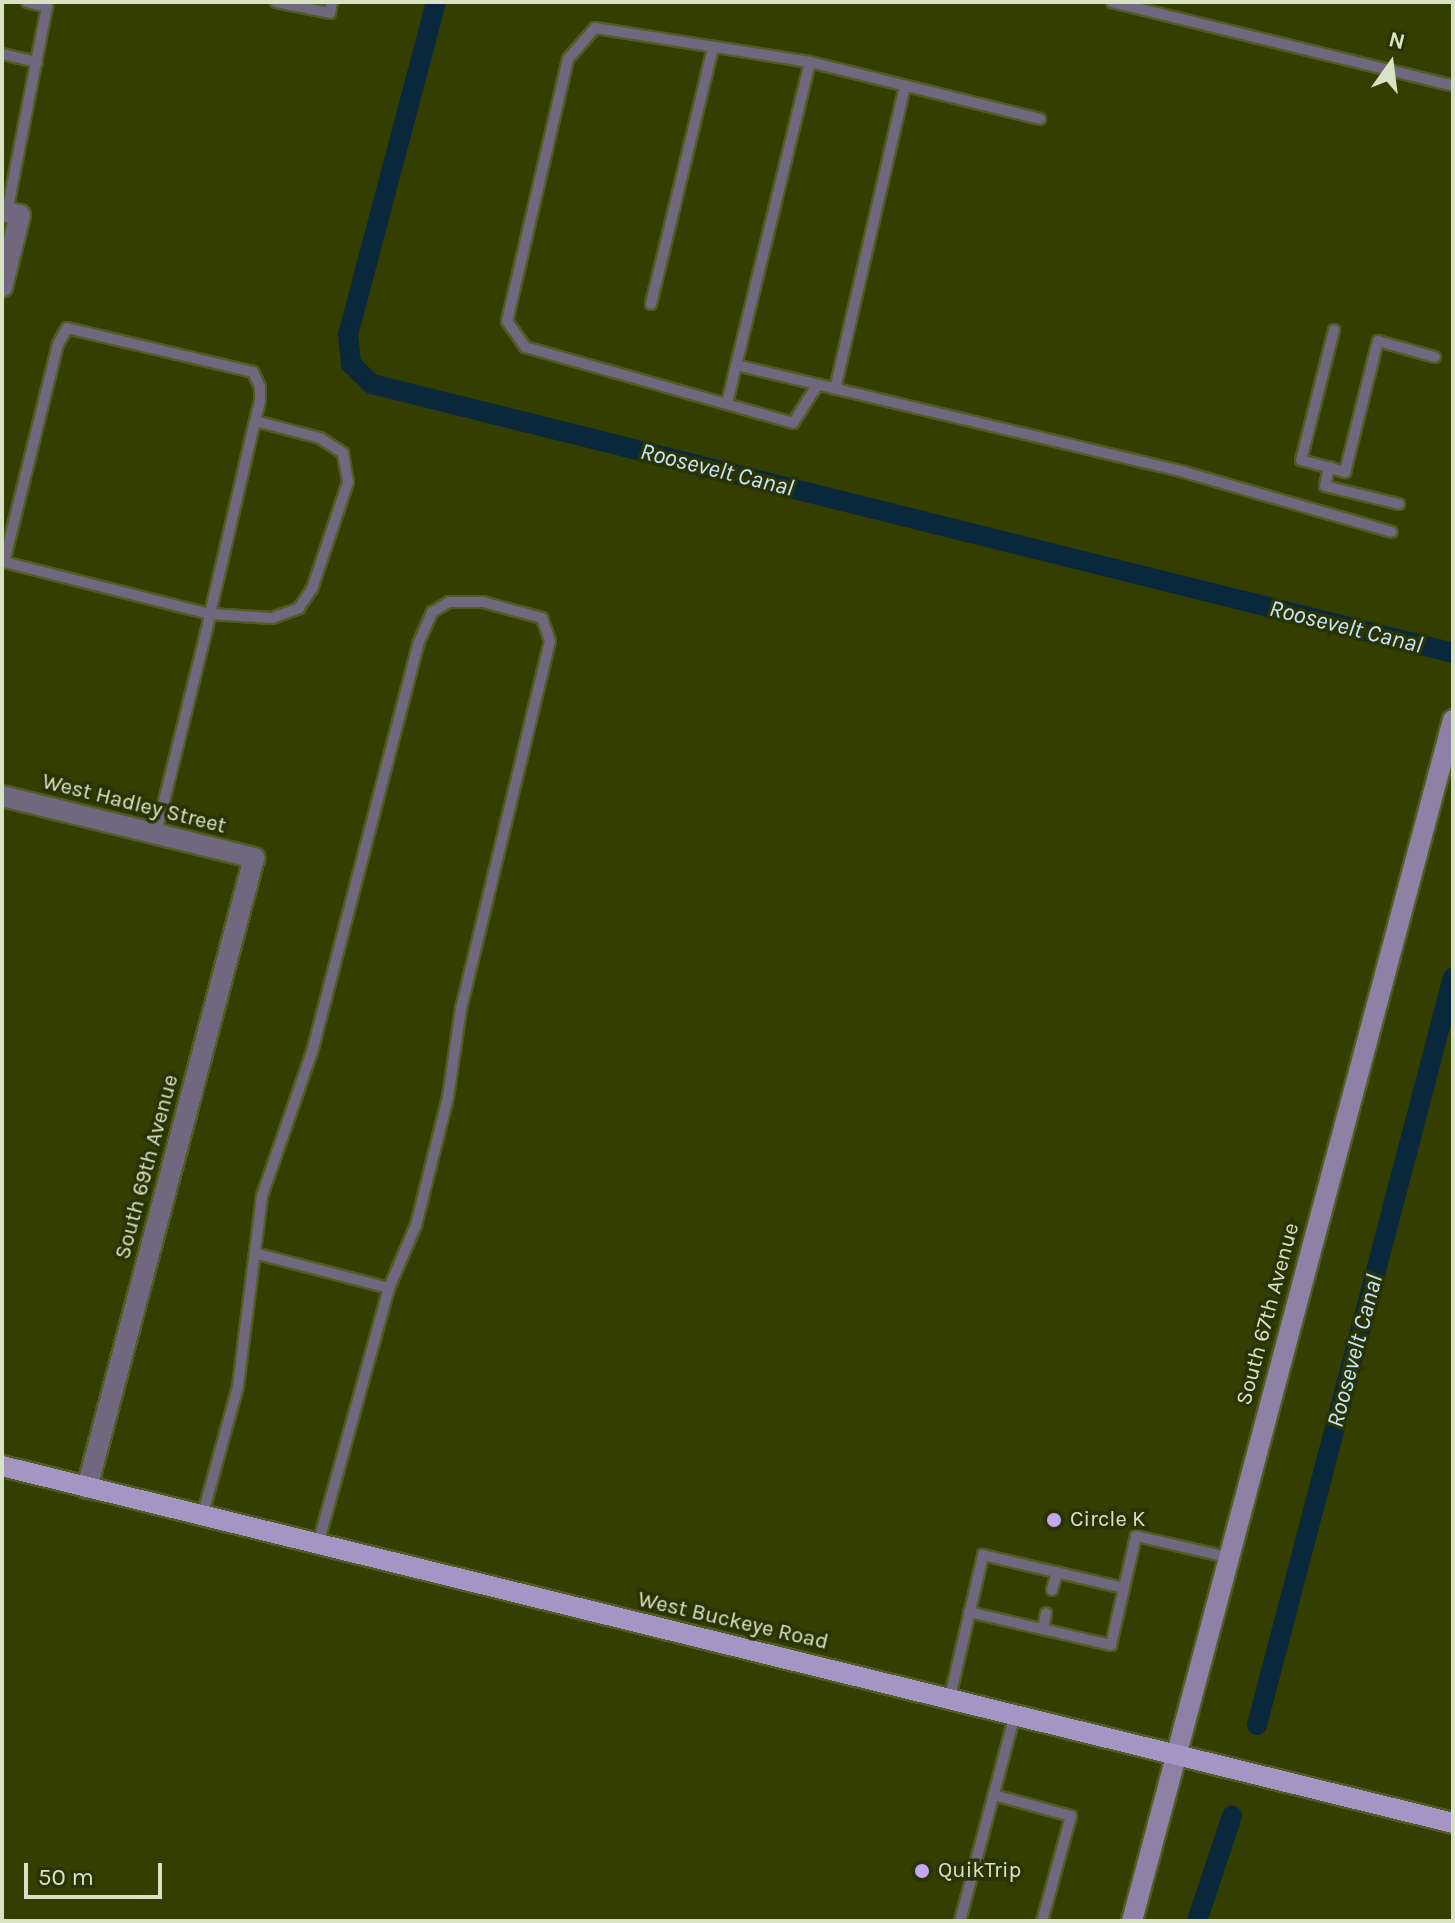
<!DOCTYPE html>
<html>
<head>
<meta charset="utf-8">
<style>
  body { margin:0 }
  #map { position:relative; width:1455px; height:1923px; overflow:hidden; background:#333e00; font-family:Karla,sans-serif }
  div>[style] { position:absolute }
  .canal>* { height:20px; margin:-10px; padding:0 10px; transform-origin:10px; border-radius:10px; background:#0a283b }
  .roads { filter:drop-shadow(2px 0 #515c23) drop-shadow(-2px 0 #515c23) drop-shadow(0 2px #515c23) drop-shadow(0 -2px #515c23) }
  .service>* { height:10px; margin:-5px; padding:0 5px; transform-origin:5px; border-radius:5px; background:#6f687f }
  .minor>* { height:20px; margin:-10px; padding:0 10px; transform-origin:10px; border-radius:10px; background:#6f687f }
  .secondary>* { height:20px; margin:-10px; padding:0 10px; transform-origin:10px; border-radius:10px; background:#8e81a6 }
  .primary>* { height:20px; margin:-10px; padding:0 10px; transform-origin:10px; border-radius:10px; background:#a595c4 }
  .dots>* { width:22px; height:22px; translate:-50% -50%; box-sizing:border-box; border:4px solid #2a3305; border-radius:50% }
  span { translate:-50% -50%; white-space:nowrap; text-align:center; line-height:1.15; -webkit-text-stroke:7px #2a3305; paint-order:stroke }
  .street-label { font-size:22px; color:#dae2c4 }
  .poi-label { font-size:22px; color:#dae2c4 }
  .left { translate:0 -50%; text-align:left }
  .water-label { font-size:24px; color:#c7e6fc; font-style:italic }
  .frame { position:absolute; inset:0; border:4px solid #dae2c4; pointer-events:none }
  .north { position:absolute; left:1351px; top:24px; width:80px; height:80px; -webkit-text-stroke:6px #2a3305; paint-order:stroke; rotate:14deg; font-size:22px; font-weight:700; line-height:32px; text-align:center; color:#dae2c4 }
  .north::after { content:''; display:block; margin:auto; width:28px; height:36px; background:#dae2c4; clip-path:polygon(50% 0,100% 100%,50% 72%,0 100%) }
  .scale { position:absolute; left:24px; top:1863px; width:138px; height:36px; box-sizing:border-box; border:4px solid #dae2c4; border-top:0; padding-left:10px; font-size:24px; line-height:28px; white-space:nowrap; color:#dae2c4; -webkit-text-stroke:6px #2a3305; paint-order:stroke }
</style>
</head>
<body>
<div id="map">
  <div class="canal">
    <i style="left:436px;top:2px;width:343px;rotate:104.8deg"></i>
    <i style="left:348px;top:334px;width:30px;rotate:84deg"></i>
    <i style="left:351px;top:364px;width:29px;rotate:44deg"></i>
    <i style="left:372px;top:384px;width:1114px;rotate:13.97deg"></i>
    <i style="left:1257px;top:1725px;width:773px;rotate:-75.32deg"></i>
    <i style="left:1197px;top:1921px;width:111px;rotate:-71.6deg"></i>
  </div>
  <div class="roads">
    <div class="service">
      <i style="left:27px;top:2px;width:21px;rotate:14deg"></i>
      <i style="left:276px;top:2px;width:55px;rotate:11.5deg"></i>
      <i style="left:330px;top:13px;width:11px;rotate:-80deg"></i>
      <i style="left:1112px;top:2px;width:348px;rotate:13.8deg"></i>
      <i style="left:2px;top:54px;width:36px;rotate:13deg"></i>
      <i style="left:810px;top:62px;width:218px;rotate:-171deg"></i>
      <i style="left:595px;top:28px;width:41px;rotate:131.1deg"></i>
      <i style="left:568px;top:59px;width:269px;rotate:103.1deg"></i>
      <i style="left:507px;top:321px;width:32px;rotate:55deg"></i>
      <i style="left:525px;top:347px;width:279px;rotate:15.8deg"></i>
      <i style="left:793px;top:423px;width:46px;rotate:-57.3deg"></i>
      <i style="left:1040px;top:119px;width:237px;rotate:-166.1deg"></i>
      <i style="left:810px;top:62px;width:312px;rotate:103.7deg"></i>
      <i style="left:736px;top:365px;width:461px;rotate:13.4deg"></i>
      <i style="left:1184px;top:472px;width:216px;rotate:16.1deg"></i>
      <i style="left:7px;top:212px;width:214px;rotate:-79deg"></i>
      <i style="left:651px;top:304px;width:264px;rotate:-76.4deg"></i>
      <i style="left:1334px;top:330px;width:134px;rotate:104.2deg"></i>
      <i style="left:1301px;top:460px;width:46px;rotate:15.3deg"></i>
      <i style="left:1345px;top:472px;width:135px;rotate:-75.9deg"></i>
      <i style="left:1378px;top:341px;width:59px;rotate:15.7deg"></i>
      <i style="left:835px;top:389px;width:311px;rotate:-77deg"></i>
      <i style="left:727px;top:404px;width:40px;rotate:-77deg"></i>
      <i style="left:1329px;top:467px;width:19px;rotate:102deg"></i>
      <i style="left:1325px;top:486px;width:76px;rotate:13.7deg"></i>
      <i style="left:156px;top:833px;width:210px;rotate:-76deg"></i>
      <i style="left:207px;top:629px;width:15px;rotate:-79deg"></i>
      <i style="left:210px;top:614px;width:198px;rotate:-76.9deg"></i>
      <i style="left:255px;top:421px;width:21px;rotate:-76deg"></i>
      <i style="left:260px;top:401px;width:14px;rotate:-90deg"></i>
      <i style="left:260px;top:387px;width:17px;rotate:-115deg"></i>
      <i style="left:253px;top:372px;width:191px;rotate:-166.7deg"></i>
      <i style="left:67px;top:328px;width:18px;rotate:119deg"></i>
      <i style="left:58px;top:344px;width:225px;rotate:103.9deg"></i>
      <i style="left:4px;top:562px;width:212px;rotate:14.2deg"></i>
      <i style="left:210px;top:614px;width:62px;rotate:3.7deg"></i>
      <i style="left:272px;top:618px;width:29px;rotate:-20deg"></i>
      <i style="left:299px;top:608px;width:23px;rotate:-56deg"></i>
      <i style="left:312px;top:589px;width:113px;rotate:-71.4deg"></i>
      <i style="left:348px;top:482px;width:29px;rotate:-100deg"></i>
      <i style="left:343px;top:453px;width:27px;rotate:-147deg"></i>
      <i style="left:320px;top:438px;width:67px;rotate:-165.3deg"></i>
      <i style="left:202px;top:1517px;width:136px;rotate:-74.6deg"></i>
      <i style="left:238px;top:1386px;width:192px;rotate:-82.8deg"></i>
      <i style="left:262px;top:1196px;width:152px;rotate:-70.9deg"></i>
      <i style="left:312px;top:1052px;width:422px;rotate:-75.4deg"></i>
      <i style="left:418px;top:644px;width:35px;rotate:-66deg"></i>
      <i style="left:432px;top:612px;width:20px;rotate:-30deg"></i>
      <i style="left:449px;top:602px;width:34px"></i>
      <i style="left:483px;top:602px;width:61px;rotate:15.2deg"></i>
      <i style="left:542px;top:618px;width:24px;rotate:71deg"></i>
      <i style="left:550px;top:641px;width:378px;rotate:103.6deg"></i>
      <i style="left:461px;top:1008px;width:90px;rotate:98.3deg"></i>
      <i style="left:448px;top:1097px;width:132px;rotate:104deg"></i>
      <i style="left:416px;top:1225px;width:69px;rotate:113.2deg"></i>
      <i style="left:389px;top:1288px;width:135px;rotate:-165.5deg"></i>
      <i style="left:318px;top:1544px;width:266px;rotate:-74.5deg"></i>
      <i style="left:1052px;top:1590px;width:19px;rotate:-74deg"></i>
      <i style="left:969px;top:1612px;width:146px;rotate:13.1deg"></i>
      <i style="left:1111px;top:1645px;width:58px;rotate:-77.2deg"></i>
      <i style="left:1043px;top:1629px;width:16px;rotate:-79deg"></i>
      <i style="left:950px;top:1697px;width:146px;rotate:-76.9deg"></i>
      <i style="left:983px;top:1555px;width:145px;rotate:13.2deg"></i>
      <i style="left:1124px;top:1588px;width:53px;rotate:-77deg"></i>
      <i style="left:1136px;top:1536px;width:93px;rotate:13deg"></i>
      <i style="left:994px;top:1795px;width:80px;rotate:15.3deg"></i>
      <i style="left:1071px;top:1816px;width:109px;rotate:105.4deg"></i>
      <i style="left:960px;top:1921px;width:214px;rotate:-75.1deg"></i>
    </div>
    <div class="minor">
      <i style="left:2px;top:211px;width:18px;rotate:13deg"></i>
      <i style="left:20px;top:215px;width:74px;rotate:104deg"></i>
      <i style="left:2px;top:796px;width:260px;rotate:13.8deg"></i>
      <i style="left:254px;top:858px;width:652px;rotate:104.85deg"></i>
    </div>
    <div class="secondary">
      <i style="left:1132px;top:1921px;width:1243px;rotate:-75.04deg"></i>
    </div>
    <div class="primary">
      <i style="left:2px;top:1466px;width:1494px;rotate:13.82deg"></i>
    </div>
  </div>
  <div class="dots">
    <i style="left:1054px;top:1520px;background:#c2a8f2"></i>
    <i style="left:922px;top:1871px;background:#c2a8f2"></i>
  </div>
  <div class="street-label">
    <span style="left:134px;top:804px;rotate:14deg">West Hadley Street</span>
    <span style="left:147px;top:1167px;rotate:-75deg">South 69th Avenue</span>
    <span style="left:1268px;top:1314px;rotate:-75deg">South 67th Avenue</span>
    <span style="left:733px;top:1621px;rotate:13deg">West Buckeye Road</span>
  </div>
  <div class="poi-label">
    <span class="left" style="left:1070px;top:1520px">Circle K</span>
    <span class="left" style="left:938px;top:1871px">QuikTrip</span>
  </div>
  <div class="water-label">
    <span style="left:717px;top:470px;rotate:14deg">Roosevelt Canal</span>
    <span style="left:1346px;top:627px;rotate:14deg">Roosevelt Canal</span>
    <span style="left:1355px;top:1351px;rotate:-75deg">Roosevelt Canal</span>
  </div>
  <div class="frame"></div>
  <div class="north">N</div>
  <div class="scale">50 m</div>
</div>
</body>
</html>
